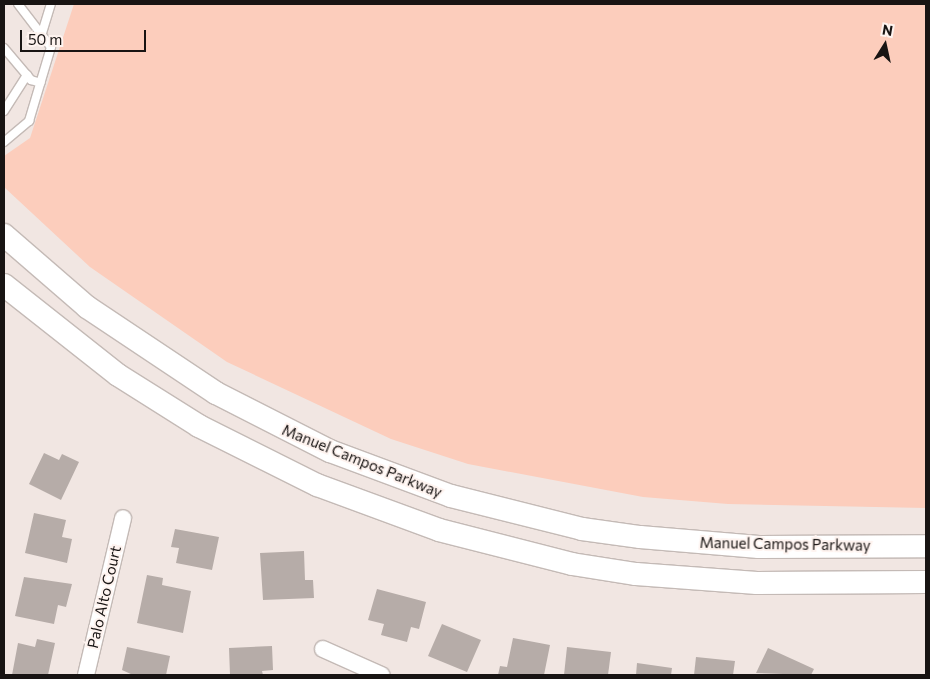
<!DOCTYPE html>
<html>
<head>
<meta charset="utf-8">
<style>
  body { margin:0 }
  #map { position:relative; width:930px; height:679px; overflow:hidden; background:#f1e6e2; font-family:Commissioner,sans-serif }
  div>[style] { position:absolute }
  .green>* { inset:0; background:#fccdbc }
  .building>* { inset:0; background:#b6aca8 }
  .roads { filter:drop-shadow(1px 0 #c4bab6) drop-shadow(-1px 0 #c4bab6) drop-shadow(0 1px #c4bab6) drop-shadow(0 -1px #c4bab6) }
  .lane>* { height:8px; margin:-4px; padding:0 4px; transform-origin:4px; border-radius:4px; background:#fff }
  .street>* { height:16px; margin:-8px; padding:0 8px; transform-origin:8px; border-radius:8px; background:#fff }
  .secondary>* { height:22px; margin:-11px; padding:0 11px; transform-origin:11px; border-radius:11px; background:#fff }
  span { translate:-50% -50%; white-space:nowrap; text-align:center; line-height:1.15; -webkit-text-stroke:4px #fef3ef; paint-order:stroke }
  .street-label { font-size:15px; color:#181413 }
  .frame { position:absolute; inset:0; border:5px solid #181413; pointer-events:none }
  .north { position:absolute; left:860px; top:20px; width:50px; height:50px; -webkit-text-stroke:4px #fef3ef; paint-order:stroke; rotate:10deg; font-size:14px; font-weight:700; line-height:20px; text-align:center; color:#181413 }
  .north::after { content:''; display:block; margin:auto; width:18px; height:22px; background:#181413; clip-path:polygon(50% 0,100% 100%,50% 72%,0 100%) }
  .scale { position:absolute; left:20px; top:30px; width:126px; height:22px; box-sizing:border-box; border:2px solid #181413; border-top:0; padding-left:6px; font-size:15px; line-height:18px; white-space:nowrap; color:#181413; -webkit-text-stroke:4px #fef3ef; paint-order:stroke }
</style>
</head>
<body>
<div id="map">
  <div class="green">
    <i style="clip-path:polygon(74px 4px,926px 4px,926px 508px,728px 504px,643px 497px,468px 464px,391px 439px,227px 362px,90px 267px,4px 187px,4px 156px,30px 138px)"></i>
  </div>
  <div class="building">
    <i style="clip-path:polygon(44px 453px,59px 460px,62px 454px,79px 462px,61px 500px,29px 484px)"></i>
    <i style="clip-path:polygon(34px 513px,66px 520px,62px 537px,72px 539px,67px 563px,25px 553px)"></i>
    <i style="clip-path:polygon(175px 529px,219px 537px,212px 570px,176px 563px,179px 548px,171px 547px)"></i>
    <i style="clip-path:polygon(304px 551px,305px 580px,313px 580px,314px 598px,263px 600px,260px 553px)"></i>
    <i style="clip-path:polygon(147px 575px,163px 578px,162px 585px,191px 591px,183px 633px,137px 623px)"></i>
    <i style="clip-path:polygon(24px 577px,72px 584px,66px 607px,58px 605px,54px 624px,15px 616px)"></i>
    <i style="clip-path:polygon(377px 589px,426px 602px,419px 629px,411px 627px,407px 642px,381px 635px,384px 624px,368px 620px)"></i>
    <i style="clip-path:polygon(442px 624px,481px 640px,467px 672px,428px 656px)"></i>
    <i style="clip-path:polygon(513px 638px,550px 645px,544px 675px,498px 675px,500px 666px,507px 667px)"></i>
    <i style="clip-path:polygon(37px 639px,55px 643px,48px 675px,12px 675px,18px 643px,35px 647px)"></i>
    <i style="clip-path:polygon(272px 646px,273px 670px,262px 671px,263px 675px,230px 675px,229px 648px)"></i>
    <i style="clip-path:polygon(127px 647px,170px 656px,166px 675px,133px 675px,122px 670px)"></i>
    <i style="clip-path:polygon(567px 647px,611px 652px,608px 675px,564px 675px)"></i>
    <i style="clip-path:polygon(768px 648px,814px 669px,811px 675px,756px 673px)"></i>
    <i style="clip-path:polygon(696px 657px,735px 661px,733px 675px,694px 675px)"></i>
    <i style="clip-path:polygon(637px 663px,672px 668px,671px 675px,636px 675px)"></i>
  </div>
  <div class="roads">
    <div class="lane">
      <i style="left:42px;top:33px;width:30px;rotate:-73deg"></i>
      <i style="left:4px;top:48px;width:42px;rotate:49.8deg"></i>
      <i style="left:31px;top:80px;width:10px;rotate:17deg"></i>
      <i style="left:4px;top:111px;width:43px;rotate:-57.4deg"></i>
      <i style="left:4px;top:142px;width:33px;rotate:-40deg"></i>
      <i style="left:29px;top:121px;width:77px;rotate:-73.4deg"></i>
      <i style="left:51px;top:47px;width:54px;rotate:-127.5deg"></i>
    </div>
    <div class="street">
      <i style="left:323px;top:649px;width:64px;rotate:24.1deg"></i>
      <i style="left:86px;top:675px;width:161px;rotate:-76.7deg"></i>
    </div>
    <div class="secondary">
      <i style="left:4px;top:235px;width:110px;rotate:40.9deg"></i>
      <i style="left:87px;top:307px;width:155px;rotate:33.7deg"></i>
      <i style="left:216px;top:393px;width:128px;rotate:27deg"></i>
      <i style="left:330px;top:451px;width:129px;rotate:20.4deg"></i>
      <i style="left:451px;top:496px;width:135px;rotate:14.1deg"></i>
      <i style="left:582px;top:529px;width:59px;rotate:7.9deg"></i>
      <i style="left:640px;top:537px;width:119px;rotate:4.8deg"></i>
      <i style="left:759px;top:547px;width:167px;rotate:-0.3deg"></i>
      <i style="left:4px;top:285px;width:145px;rotate:38.3deg"></i>
      <i style="left:118px;top:375px;width:96px;rotate:32.2deg"></i>
      <i style="left:199px;top:426px;width:132px;rotate:26.6deg"></i>
      <i style="left:317px;top:485px;width:130px;rotate:20.2deg"></i>
      <i style="left:439px;top:530px;width:137px;rotate:14.3deg"></i>
      <i style="left:572px;top:564px;width:65px;rotate:8.9deg"></i>
      <i style="left:636px;top:574px;width:121px;rotate:4.3deg"></i>
      <i style="left:757px;top:583px;width:169px;rotate:-0.3deg"></i>
    </div>
  </div>
  <div class="street-label">
    <span style="left:362px;top:461px;rotate:22deg">Manuel Campos Parkway</span>
    <span style="left:785px;top:544px;rotate:1deg">Manuel Campos Parkway</span>
    <span style="left:104px;top:597px;rotate:-77deg">Palo Alto Court</span>
  </div>
  <div class="frame"></div>
  <div class="north">N</div>
  <div class="scale">50 m</div>
</div>
</body>
</html>
